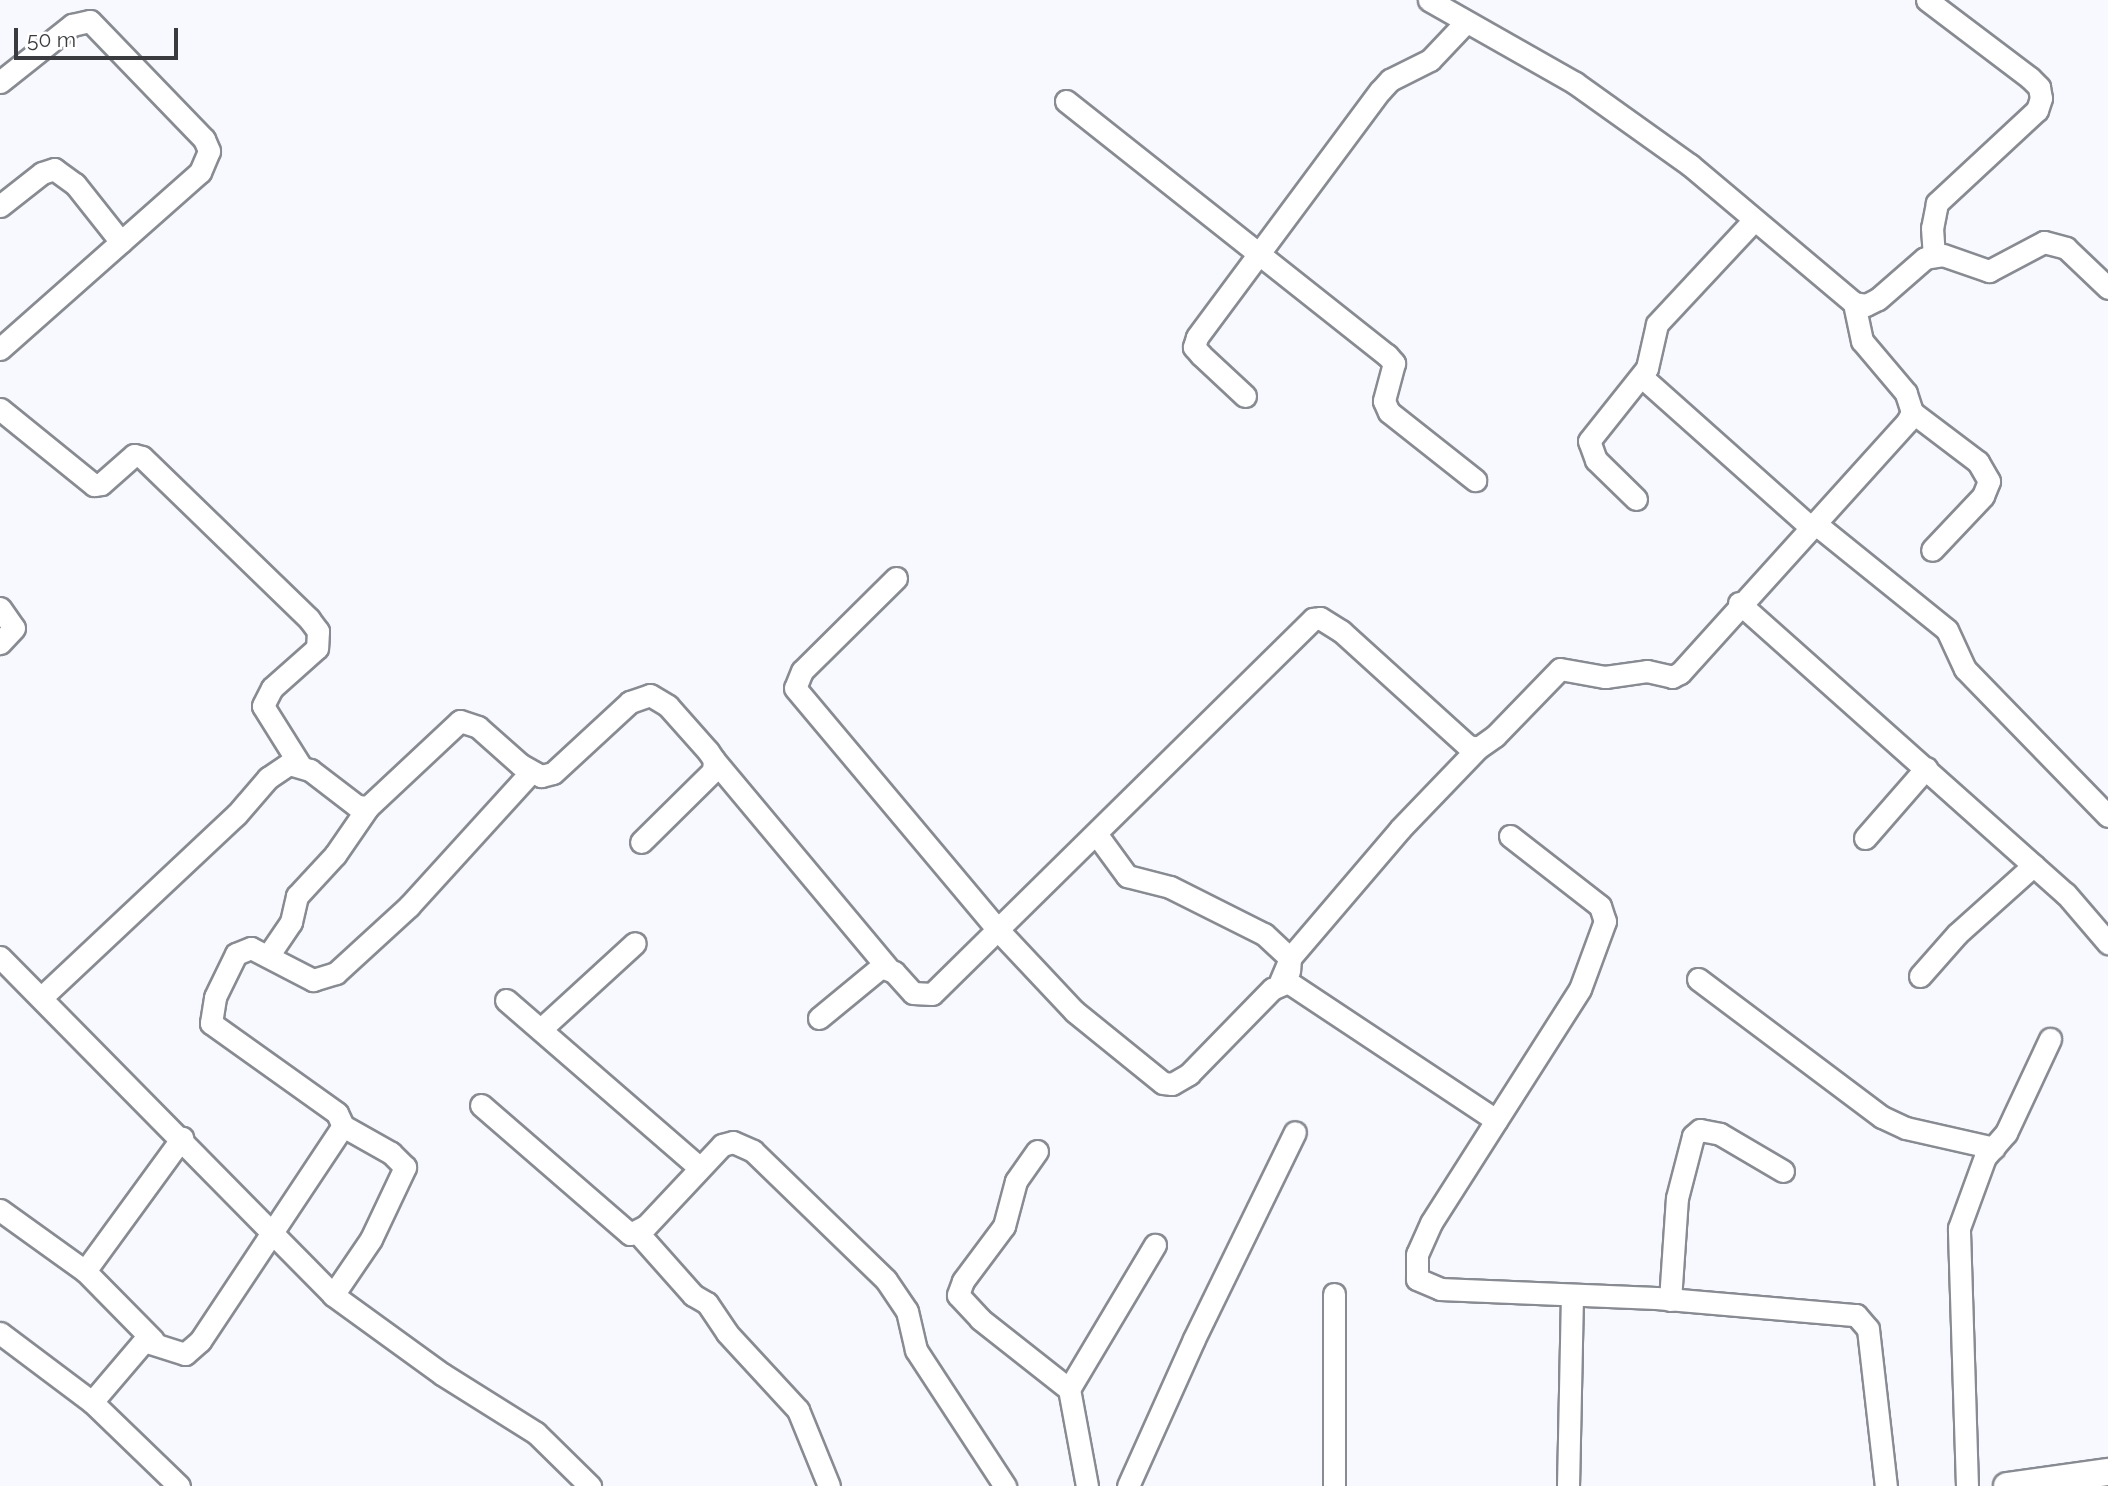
<!DOCTYPE html>
<html>
<head>
<meta charset="utf-8">
<style>
  body { margin:0 }
  #map { position:relative; width:2108px; height:1486px; overflow:hidden; background:#f7f9fe; font-family:Raleway,sans-serif }
  div>[style] { position:absolute }
  .roads { filter:drop-shadow(2px 0 #888b92) drop-shadow(-2px 0 #888b92) drop-shadow(0 2px #888b92) drop-shadow(0 -2px #888b92) }
  .minor>* { height:21px; margin:-10.5px; padding:0 10.5px; transform-origin:10.5px; border-radius:10.5px; background:#fff }
  .tertiary>* { height:26px; margin:-13px; padding:0 13px; transform-origin:13px; border-radius:13px; background:#fff }
  span { translate:-50% -50%; white-space:nowrap; text-align:center; line-height:1.15; -webkit-text-stroke:7px #fff; paint-order:stroke }
  .scale { position:absolute; left:14px; top:28px; width:164px; height:32px; box-sizing:border-box; border:4px solid #393b3e; border-top:0; padding-left:9px; font-size:21px; line-height:24px; white-space:nowrap; color:#393b3e; -webkit-text-stroke:5px #fff; paint-order:stroke }
</style>
</head>
<body>
<div id="map">
  <div class="roads">
    <div class="minor">
      <i style="left:1429px;top:0;width:168px;rotate:29.6deg"></i>
      <i style="left:1575px;top:83px;width:141px;rotate:35.5deg"></i>
      <i style="left:1690px;top:165px;width:214px;rotate:40.1deg"></i>
      <i style="left:1854px;top:303px;width:12px;rotate:9deg"></i>
      <i style="left:1866px;top:305px;width:13px;rotate:-27deg"></i>
      <i style="left:1878px;top:299px;width:62px;rotate:-41.1deg"></i>
      <i style="left:1925px;top:258px;width:18px;rotate:-9deg"></i>
      <i style="left:1943px;top:255px;width:49px;rotate:19.2deg"></i>
      <i style="left:1989px;top:271px;width:62px;rotate:-27.8deg"></i>
      <i style="left:2044px;top:242px;width:23px;rotate:15deg"></i>
      <i style="left:2066px;top:248px;width:58px;rotate:43.6deg"></i>
      <i style="left:1927px;top:0;width:129px;rotate:37.1deg"></i>
      <i style="left:2030px;top:78px;width:13px;rotate:45deg"></i>
      <i style="left:2039px;top:87px;width:11px;rotate:80deg"></i>
      <i style="left:2041px;top:98px;width:13px;rotate:108deg"></i>
      <i style="left:2037px;top:110px;width:137px;rotate:137.1deg"></i>
      <i style="left:1937px;top:203px;width:25px;rotate:101deg"></i>
      <i style="left:1932px;top:228px;width:28px;rotate:86deg"></i>
      <i style="left:0;top:82px;width:92px;rotate:-38.4deg"></i>
      <i style="left:72px;top:25px;width:18px;rotate:-13deg"></i>
      <i style="left:90px;top:21px;width:164px;rotate:46deg"></i>
      <i style="left:204px;top:139px;width:13px;rotate:67deg"></i>
      <i style="left:209px;top:151px;width:23px;rotate:113deg"></i>
      <i style="left:200px;top:172px;width:267px;rotate:138.5deg"></i>
      <i style="left:1066px;top:101px;width:409px;rotate:38.4deg"></i>
      <i style="left:1387px;top:355px;width:11px;rotate:49deg"></i>
      <i style="left:1394px;top:363px;width:39px;rotate:105deg"></i>
      <i style="left:1384px;top:401px;width:12px;rotate:66deg"></i>
      <i style="left:1389px;top:412px;width:110px;rotate:38.3deg"></i>
      <i style="left:0;top:206px;width:53px;rotate:-38.2deg"></i>
      <i style="left:42px;top:173px;width:13px;rotate:-18deg"></i>
      <i style="left:54px;top:169px;width:26px;rotate:36deg"></i>
      <i style="left:75px;top:184px;width:74px;rotate:51.6deg"></i>
      <i style="left:1642px;top:377px;width:221px;rotate:41.7deg"></i>
      <i style="left:1807px;top:524px;width:10px;rotate:6deg"></i>
      <i style="left:1817px;top:525px;width:167px;rotate:38.9deg"></i>
      <i style="left:1947px;top:630px;width:43px;rotate:65.2deg"></i>
      <i style="left:1965px;top:669px;width:205px;rotate:45.8deg"></i>
      <i style="left:1245px;top:396px;width:60px;rotate:-137deg"></i>
      <i style="left:1201px;top:355px;width:11px;rotate:-131deg"></i>
      <i style="left:1194px;top:347px;width:10px;rotate:-73deg"></i>
      <i style="left:1197px;top:337px;width:307px;rotate:-53.4deg"></i>
      <i style="left:1380px;top:91px;width:15px;rotate:-48deg"></i>
      <i style="left:1390px;top:80px;width:45px;rotate:-26.6deg"></i>
      <i style="left:1430px;top:60px;width:51px;rotate:-46.6deg"></i>
      <i style="left:0;top:409px;width:121px;rotate:39deg"></i>
      <i style="left:94px;top:485px;width:7px;rotate:-8deg"></i>
      <i style="left:101px;top:484px;width:44px;rotate:-41.3deg"></i>
      <i style="left:134px;top:455px;width:8px;rotate:14deg"></i>
      <i style="left:142px;top:457px;width:233px;rotate:44.1deg"></i>
      <i style="left:309px;top:619px;width:15px;rotate:53deg"></i>
      <i style="left:318px;top:631px;width:17px;rotate:93deg"></i>
      <i style="left:317px;top:648px;width:60px;rotate:138.4deg"></i>
      <i style="left:272px;top:688px;width:20px;rotate:117deg"></i>
      <i style="left:263px;top:706px;width:70px;rotate:57.9deg"></i>
      <i style="left:1912px;top:412px;width:83px;rotate:37.1deg"></i>
      <i style="left:1978px;top:462px;width:22px;rotate:60deg"></i>
      <i style="left:1989px;top:481px;width:16px;rotate:112deg"></i>
      <i style="left:1983px;top:496px;width:74px;rotate:133.4deg"></i>
      <i style="left:1636px;top:499px;width:56px;rotate:-135.7deg"></i>
      <i style="left:1596px;top:460px;width:20px;rotate:-110deg"></i>
      <i style="left:1589px;top:441px;width:93px;rotate:-51.5deg"></i>
      <i style="left:1647px;top:368px;width:45px;rotate:-77.2deg"></i>
      <i style="left:1657px;top:324px;width:142px;rotate:-47deg"></i>
      <i style="left:896px;top:578px;width:132px;rotate:135.3deg"></i>
      <i style="left:802px;top:671px;width:18px;rotate:112deg"></i>
      <i style="left:795px;top:688px;width:316px;rotate:50deg"></i>
      <i style="left:998px;top:930px;width:111px;rotate:46.8deg"></i>
      <i style="left:1074px;top:1011px;width:114px;rotate:39deg"></i>
      <i style="left:1163px;top:1083px;width:9px;rotate:6deg"></i>
      <i style="left:1172px;top:1084px;width:20px;rotate:-30deg"></i>
      <i style="left:1189px;top:1074px;width:119px;rotate:-45.7deg"></i>
      <i style="left:1272px;top:989px;width:17px;rotate:-24deg"></i>
      <i style="left:1288px;top:982px;width:250px;rotate:33.6deg"></i>
      <i style="left:1739px;top:603px;width:438px;rotate:41.7deg"></i>
      <i style="left:2066px;top:894px;width:65px;rotate:49.4deg"></i>
      <i style="left:0;top:608px;width:24px;rotate:55deg"></i>
      <i style="left:14px;top:628px;width:21px;rotate:133deg"></i>
      <i style="left:714px;top:760px;width:271px;rotate:50.1deg"></i>
      <i style="left:1097px;top:835px;width:51px;rotate:53.8deg"></i>
      <i style="left:1127px;top:876px;width:44px;rotate:14.3deg"></i>
      <i style="left:1170px;top:887px;width:105px;rotate:26.6deg"></i>
      <i style="left:1264px;top:934px;width:35px;rotate:43deg"></i>
      <i style="left:1290px;top:958px;width:13px;rotate:94deg"></i>
      <i style="left:1510px;top:836px;width:114px;rotate:37.9deg"></i>
      <i style="left:1600px;top:906px;width:16px;rotate:72deg"></i>
      <i style="left:1605px;top:921px;width:72px;rotate:110.2deg"></i>
      <i style="left:1580px;top:989px;width:277px;rotate:122.5deg"></i>
      <i style="left:1431px;top:1223px;width:34px;rotate:114deg"></i>
      <i style="left:1417px;top:1254px;width:25px;rotate:90deg"></i>
      <i style="left:1417px;top:1279px;width:25px;rotate:23deg"></i>
      <i style="left:1440px;top:1289px;width:216px;rotate:2.4deg"></i>
      <i style="left:1656px;top:1298px;width:201px;rotate:4.9deg"></i>
      <i style="left:1856px;top:1315px;width:18px;rotate:49deg"></i>
      <i style="left:1868px;top:1329px;width:158px;rotate:83.5deg"></i>
      <i style="left:1865px;top:838px;width:93px;rotate:-48.9deg"></i>
      <i style="left:268px;top:956px;width:41px;rotate:-55.9deg"></i>
      <i style="left:291px;top:922px;width:27px;rotate:-77deg"></i>
      <i style="left:297px;top:896px;width:56px;rotate:-47.2deg"></i>
      <i style="left:335px;top:855px;width:58px;rotate:-55.5deg"></i>
      <i style="left:0;top:957px;width:474px;rotate:45.4deg"></i>
      <i style="left:333px;top:1295px;width:135px;rotate:35.9deg"></i>
      <i style="left:442px;top:1374px;width:111px;rotate:32.1deg"></i>
      <i style="left:536px;top:1433px;width:76px;rotate:44.5deg"></i>
      <i style="left:1920px;top:976px;width:56px;rotate:-48.6deg"></i>
      <i style="left:1957px;top:934px;width:103px;rotate:-41.9deg"></i>
      <i style="left:1698px;top:979px;width:230px;rotate:36.9deg"></i>
      <i style="left:1882px;top:1117px;width:26px;rotate:25deg"></i>
      <i style="left:1906px;top:1128px;width:90px;rotate:12.8deg"></i>
      <i style="left:1280px;top:982px;width:26px;rotate:-67deg"></i>
      <i style="left:1290px;top:958px;width:170px;rotate:-49.5deg"></i>
      <i style="left:1400px;top:829px;width:112px;rotate:-46.1deg"></i>
      <i style="left:42px;top:997px;width:267px;rotate:-43.2deg"></i>
      <i style="left:237px;top:814px;width:48px;rotate:-49.3deg"></i>
      <i style="left:268px;top:778px;width:25px;rotate:-34deg"></i>
      <i style="left:289px;top:764px;width:22px;rotate:16deg"></i>
      <i style="left:310px;top:770px;width:59px;rotate:37.5deg"></i>
      <i style="left:357px;top:806px;width:11px;rotate:5deg"></i>
      <i style="left:368px;top:807px;width:126px;rotate:-43.1deg"></i>
      <i style="left:460px;top:721px;width:19px;rotate:18deg"></i>
      <i style="left:478px;top:727px;width:57px;rotate:41.5deg"></i>
      <i style="left:521px;top:765px;width:23px;rotate:29deg"></i>
      <i style="left:541px;top:776px;width:12px;rotate:-14deg"></i>
      <i style="left:553px;top:773px;width:105px;rotate:-42.7deg"></i>
      <i style="left:630px;top:702px;width:21px;rotate:-19deg"></i>
      <i style="left:650px;top:695px;width:21px;rotate:31deg"></i>
      <i style="left:668px;top:706px;width:60px;rotate:48.4deg"></i>
      <i style="left:708px;top:751px;width:11px;rotate:56deg"></i>
      <i style="left:714px;top:760px;width:11px;rotate:95deg"></i>
      <i style="left:713px;top:771px;width:101px;rotate:135.4deg"></i>
      <i style="left:506px;top:1000px;width:255px;rotate:40.9deg"></i>
      <i style="left:819px;top:1018px;width:80px;rotate:-39.4deg"></i>
      <i style="left:881px;top:967px;width:14px;rotate:21deg"></i>
      <i style="left:894px;top:972px;width:28px;rotate:48deg"></i>
      <i style="left:913px;top:993px;width:19px;rotate:3deg"></i>
      <i style="left:932px;top:994px;width:535px;rotate:-44.55deg"></i>
      <i style="left:1313px;top:619px;width:7px;rotate:-8deg"></i>
      <i style="left:1320px;top:618px;width:25px;rotate:32deg"></i>
      <i style="left:1341px;top:631px;width:171px;rotate:42.2deg"></i>
      <i style="left:1468px;top:746px;width:10px;rotate:11deg"></i>
      <i style="left:1478px;top:748px;width:21px;rotate:-35deg"></i>
      <i style="left:1495px;top:736px;width:93px;rotate:-45.9deg"></i>
      <i style="left:1560px;top:669px;width:46px;rotate:10.1deg"></i>
      <i style="left:1605px;top:677px;width:42px;rotate:-8.1deg"></i>
      <i style="left:1647px;top:671px;width:26px;rotate:13deg"></i>
      <i style="left:1672px;top:677px;width:9px;rotate:-27deg"></i>
      <i style="left:1680px;top:673px;width:338px;rotate:-47.9deg"></i>
      <i style="left:1907px;top:422px;width:11px;rotate:-63deg"></i>
      <i style="left:1912px;top:412px;width:20px;rotate:-108deg"></i>
      <i style="left:1906px;top:393px;width:68px;rotate:-130.2deg"></i>
      <i style="left:1862px;top:341px;width:39px;rotate:-102deg"></i>
      <i style="left:541px;top:1029px;width:127px;rotate:-42.5deg"></i>
      <i style="left:481px;top:1105px;width:197px;rotate:40.9deg"></i>
      <i style="left:630px;top:1234px;width:18px;rotate:-27deg"></i>
      <i style="left:646px;top:1226px;width:111px;rotate:-46.8deg"></i>
      <i style="left:722px;top:1145px;width:11px;rotate:-15deg"></i>
      <i style="left:733px;top:1142px;width:22px;rotate:24deg"></i>
      <i style="left:753px;top:1151px;width:185px;rotate:44.1deg"></i>
      <i style="left:886px;top:1280px;width:37px;rotate:56deg"></i>
      <i style="left:907px;top:1311px;width:40px;rotate:77deg"></i>
      <i style="left:916px;top:1350px;width:163px;rotate:56.8deg"></i>
      <i style="left:1037px;top:1151px;width:37px;rotate:125deg"></i>
      <i style="left:1016px;top:1181px;width:47px;rotate:104.9deg"></i>
      <i style="left:1004px;top:1226px;width:69px;rotate:126.7deg"></i>
      <i style="left:963px;top:1281px;width:15px;rotate:110deg"></i>
      <i style="left:958px;top:1295px;width:33px;rotate:47deg"></i>
      <i style="left:980px;top:1319px;width:113px;rotate:38.2deg"></i>
      <i style="left:0;top:1210px;width:105px;rotate:35.7deg"></i>
      <i style="left:85px;top:1271px;width:97px;rotate:45.4deg"></i>
      <i style="left:638px;top:1233px;width:83px;rotate:48.4deg"></i>
      <i style="left:693px;top:1295px;width:16px;rotate:30deg"></i>
      <i style="left:707px;top:1303px;width:36px;rotate:56deg"></i>
      <i style="left:727px;top:1333px;width:105px;rotate:47.3deg"></i>
      <i style="left:798px;top:1410px;width:82px;rotate:67.8deg"></i>
      <i style="left:85px;top:1271px;width:165px;rotate:-53.9deg"></i>
      <i style="left:1334px;top:1294px;width:192px;rotate:90deg"></i>
      <i style="left:333px;top:1295px;width:68px;rotate:-55.8deg"></i>
      <i style="left:371px;top:1239px;width:80px;rotate:-64.7deg"></i>
      <i style="left:405px;top:1167px;width:20px;rotate:-135deg"></i>
      <i style="left:391px;top:1153px;width:55px;rotate:-150.6deg"></i>
      <i style="left:1670px;top:1300px;width:102px;rotate:-86.1deg"></i>
      <i style="left:1677px;top:1198px;width:64px;rotate:-75.5deg"></i>
      <i style="left:1693px;top:1136px;width:9px;rotate:-41deg"></i>
      <i style="left:1700px;top:1130px;width:20px;rotate:11deg"></i>
      <i style="left:1720px;top:1134px;width:73px;rotate:30.4deg"></i>
      <i style="left:0;top:1333px;width:115px;rotate:36.9deg"></i>
      <i style="left:92px;top:1402px;width:121px;rotate:44deg"></i>
      <i style="left:92px;top:1402px;width:80px;rotate:-49.6deg"></i>
      <i style="left:144px;top:1341px;width:43px;rotate:17.6deg"></i>
      <i style="left:185px;top:1354px;width:20px;rotate:-41deg"></i>
      <i style="left:200px;top:1341px;width:258px;rotate:-56.4deg"></i>
      <i style="left:343px;top:1126px;width:14px;rotate:-115deg"></i>
      <i style="left:337px;top:1113px;width:155px;rotate:-144.5deg"></i>
      <i style="left:211px;top:1023px;width:26px;rotate:-81deg"></i>
      <i style="left:215px;top:997px;width:48px;rotate:-64deg"></i>
      <i style="left:236px;top:954px;width:16px;rotate:-22deg"></i>
      <i style="left:251px;top:948px;width:70px;rotate:27.3deg"></i>
      <i style="left:313px;top:980px;width:24px;rotate:-17deg"></i>
      <i style="left:336px;top:973px;width:99px;rotate:-42.5deg"></i>
      <i style="left:409px;top:906px;width:181px;rotate:-47.7deg"></i>
      <i style="left:1087px;top:1486px;width:99px;rotate:-100.5deg"></i>
      <i style="left:1069px;top:1389px;width:168px;rotate:-59.2deg"></i>
      <i style="left:1128px;top:1486px;width:161px;rotate:-65.8deg"></i>
      <i style="left:1194px;top:1339px;width:230px;rotate:-64deg"></i>
      <i style="left:1568px;top:1486px;width:191px;rotate:-88.8deg"></i>
      <i style="left:1967px;top:1486px;width:258px;rotate:-91.8deg"></i>
      <i style="left:1959px;top:1228px;width:76px;rotate:-69.9deg"></i>
      <i style="left:1985px;top:1157px;width:32px;rotate:-49deg"></i>
      <i style="left:2006px;top:1133px;width:104px;rotate:-64.9deg"></i>
    </div>
    <div class="tertiary">
      <i style="left:2007px;top:1486px;width:102px;rotate:-7.9deg"></i>
    </div>
  </div>
  <div class="scale">50 m</div>
</div>
</body>
</html>
